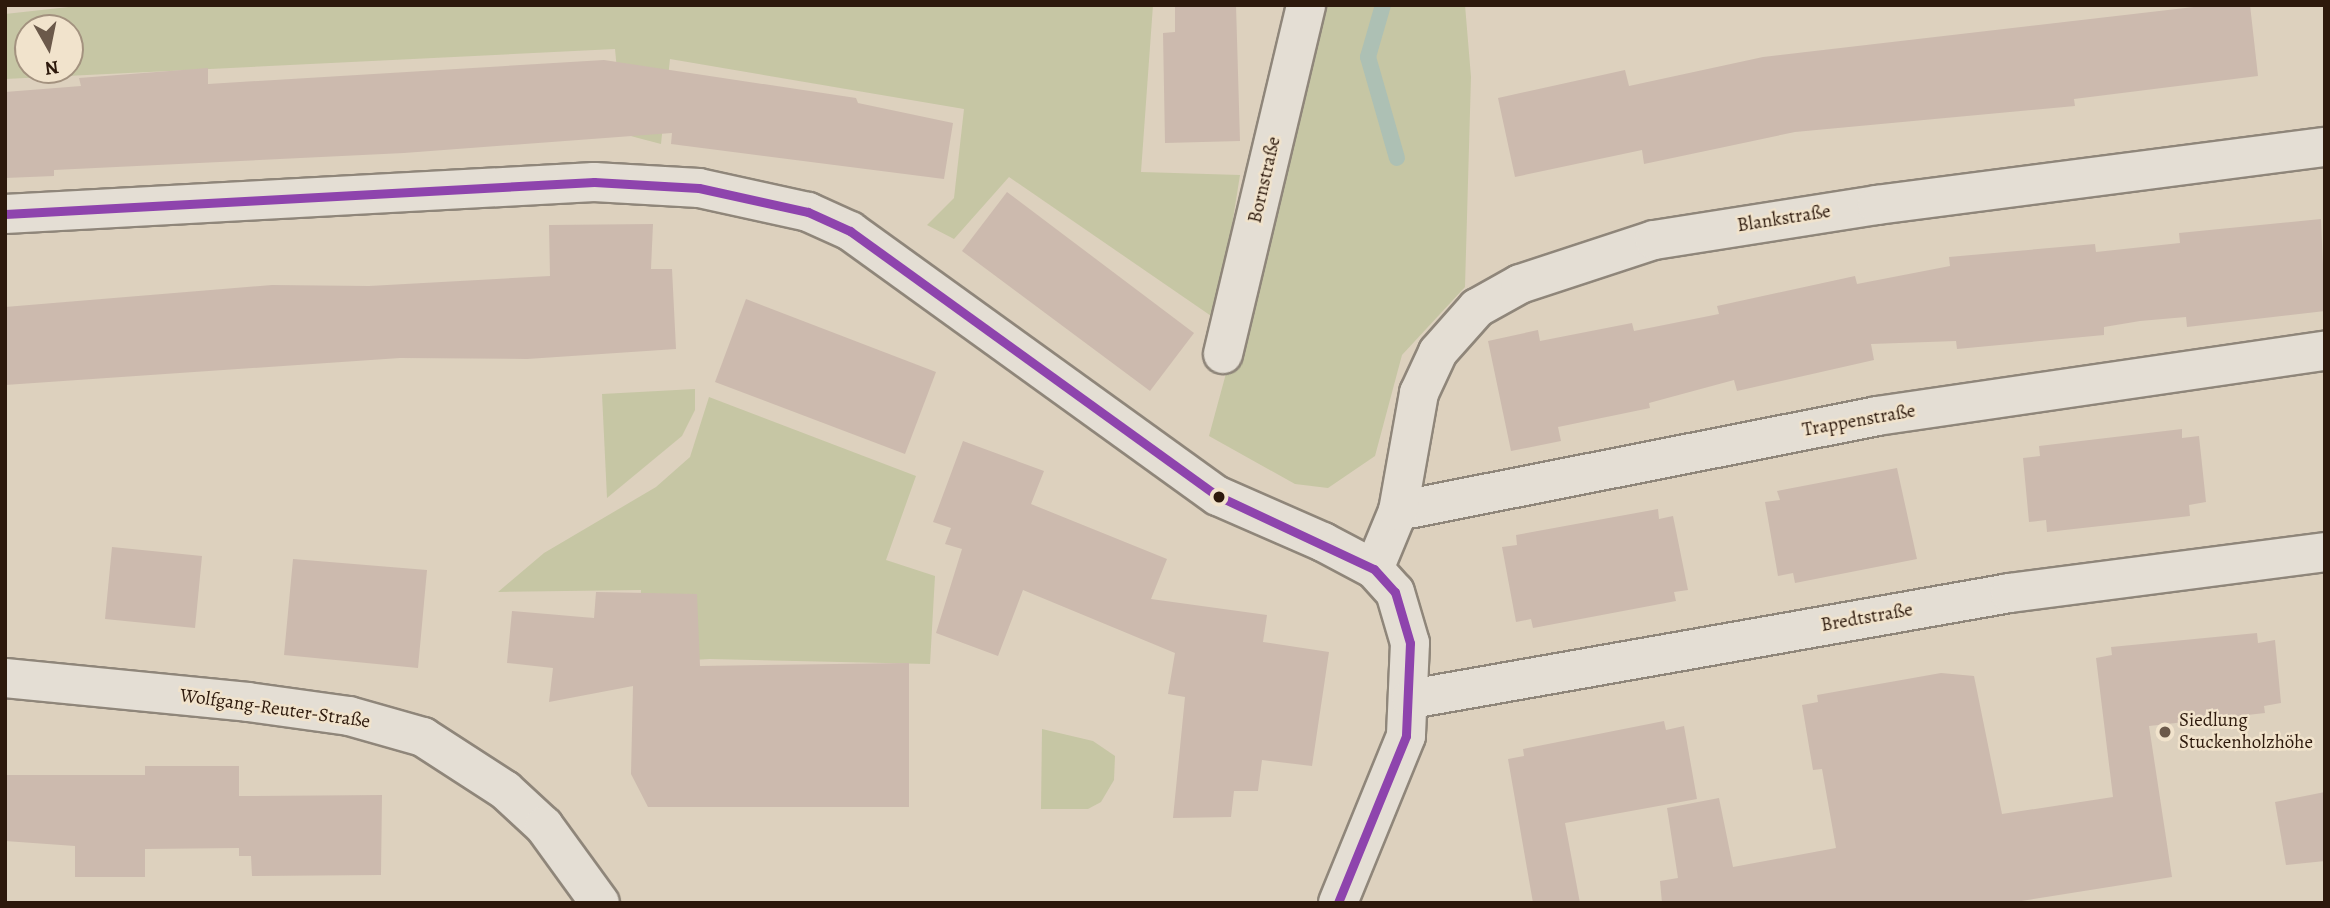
<!DOCTYPE html>
<html>
<head>
<meta charset="utf-8">
<style>
  body { margin:0 }
  #map { position:relative; width:2330px; height:908px; overflow:hidden; background:#ddd1be; font-family:Alegreya,serif }
  div>[style] { position:absolute }
  .green>* { inset:0; background:#c6c6a4 }
  .stream>* { height:16px; margin:-8px; padding:0 8px; transform-origin:8px; border-radius:8px; background:#adc0b4 }
  .building>* { inset:0; background:#ccbaae }
  .roads { filter:drop-shadow(2px 0 #8f867a) drop-shadow(-2px 0 #8f867a) drop-shadow(0 2px #8f867a) drop-shadow(0 -2px #8f867a) }
  .street>* { height:38px; margin:-19px; padding:0 19px; transform-origin:19px; border-radius:19px; background:#e4ded4 }
  .bus-1>* { height:9px; margin:-4.5px; padding:0 4.5px; transform-origin:4.5px; border-radius:4.5px; background:#8e44ad }
  .dots>* { width:19px; height:19px; translate:-50% -50%; box-sizing:border-box; border:4px solid #f1e3cc; border-radius:50% }
  span { translate:-50% -50%; white-space:nowrap; text-align:center; line-height:1.15; -webkit-text-stroke:5px #f1e3cc; paint-order:stroke }
  .street-label { font-size:19px; color:#2d190c }
  .poi-label { font-size:19px; color:#2d190c }
  .left { translate:0 -50%; text-align:left }
  .frame { position:absolute; inset:0; border:7px solid #2d190c; pointer-events:none }
  .north { position:absolute; left:14px; top:14px; width:70px; height:70px; box-sizing:border-box; background:#f1e3cc; border:2px solid #a3927f; border-radius:50%; rotate:171deg; font-size:19px; font-weight:700; line-height:28px; text-align:center; color:#2d190c }
  .north::after { content:''; display:block; margin:auto; width:24px; height:32px; background:#6b594a; clip-path:polygon(50% 0,100% 100%,50% 72%,0 100%) }
</style>
</head>
<body>
<div id="map">
  <div class="green">
    <i style="clip-path:polygon(evenodd,87px 5px,1153px 5px,1141px 172px,1240px 175px,1217px 320px,1009px 177px,954px 239px,927px 225px,954px 198px,964px 109px,670px 59px,661px 144px,623px 134px,615px 49px,5px 79px,5px 14px,87px 5px,28px 28px,70px 28px,70px 70px,28px 70px,28px 28px)"></i>
    <i style="clip-path:polygon(1326px 5px,1465px 5px,1471px 77px,1465px 287px,1402px 355px,1375px 456px,1328px 488px,1295px 484px,1209px 436px)"></i>
    <i style="clip-path:polygon(695px 389px,695px 410px,682px 436px,607px 498px,602px 394px)"></i>
    <i style="clip-path:polygon(709px 397px,916px 476px,886px 560px,935px 576px,930px 664px,710px 659px,638px 663px,641px 590px,498px 592px,544px 553px,656px 487px,690px 457px)"></i>
    <i style="clip-path:polygon(1042px 729px,1093px 741px,1115px 756px,1114px 780px,1101px 802px,1088px 809px,1041px 809px)"></i>
  </div>
  <div class="stream">
    <i style="left:1383px;top:5px;width:54px;rotate:106.1deg"></i>
    <i style="left:1368px;top:57px;width:105px;rotate:74deg"></i>
  </div>
  <div class="building">
    <i style="clip-path:polygon(1175px 5px,1236px 5px,1240px 141px,1165px 143px,1163px 33px,1175px 32px)"></i>
    <i style="clip-path:polygon(2211px 5px,2250px 5px,2258px 76px,2074px 99px,2075px 106px,1795px 132px,1644px 164px,1642px 150px,1515px 177px,1498px 98px,1625px 70px,1629px 86px,1763px 57px)"></i>
    <i style="clip-path:polygon(604px 60px,856px 98px,858px 103px,953px 123px,944px 179px,671px 144px,672px 133px,404px 153px,54px 170px,54px 176px,5px 178px,5px 92px,81px 86px,79px 78px,208px 68px,208px 84px)"></i>
    <i style="clip-path:polygon(1007px 192px,1194px 333px,1150px 391px,962px 251px)"></i>
    <i style="clip-path:polygon(2321px 219px,2325px 311px,2187px 327px,2186px 317px,2140px 321px,2104px 327px,2104px 335px,1957px 349px,1956px 341px,1871px 344px,1874px 360px,1737px 391px,1734px 380px,1649px 403px,1650px 408px,1558px 427px,1561px 441px,1511px 451px,1488px 341px,1538px 330px,1540px 341px,1632px 323px,1634px 331px,1719px 314px,1717px 306px,1855px 276px,1857px 284px,1950px 266px,1949px 257px,2095px 244px,2096px 252px,2180px 243px,2179px 233px)"></i>
    <i style="clip-path:polygon(653px 224px,651px 269px,672px 269px,676px 349px,527px 359px,400px 358px,5px 385px,5px 307px,272px 285px,369px 286px,550px 276px,549px 225px)"></i>
    <i style="clip-path:polygon(746px 299px,936px 372px,905px 454px,715px 382px)"></i>
    <i style="clip-path:polygon(2182px 429px,2182px 438px,2199px 436px,2206px 502px,2189px 505px,2190px 516px,2047px 532px,2046px 520px,2029px 522px,2023px 458px,2040px 456px,2039px 446px)"></i>
    <i style="clip-path:polygon(963px 441px,1044px 471px,1031px 504px,1167px 559px,1151px 599px,1267px 615px,1263px 642px,1329px 652px,1312px 766px,1262px 760px,1258px 791px,1234px 791px,1231px 817px,1173px 818px,1185px 697px,1168px 694px,1175px 653px,1023px 590px,998px 656px,936px 633px,962px 549px,945px 544px,951px 528px,933px 522px)"></i>
    <i style="clip-path:polygon(1897px 468px,1917px 559px,1795px 583px,1793px 573px,1778px 576px,1765px 502px,1780px 500px,1777px 491px)"></i>
    <i style="clip-path:polygon(1658px 509px,1659px 519px,1673px 516px,1688px 590px,1674px 592px,1676px 601px,1533px 628px,1531px 619px,1516px 622px,1502px 547px,1517px 545px,1516px 535px)"></i>
    <i style="clip-path:polygon(112px 547px,202px 556px,195px 628px,105px 619px)"></i>
    <i style="clip-path:polygon(293px 559px,427px 570px,418px 668px,284px 655px)"></i>
    <i style="clip-path:polygon(596px 592px,697px 594px,700px 666px,909px 663px,909px 807px,648px 807px,631px 774px,633px 686px,549px 702px,553px 668px,507px 663px,512px 611px,594px 618px)"></i>
    <i style="clip-path:polygon(2257px 633px,2258px 643px,2275px 640px,2281px 703px,2264px 706px,2265px 713px,2149px 726px,2172px 877px,2009px 903px,1662px 903px,1660px 881px,1678px 878px,1667px 808px,1719px 798px,1733px 867px,1836px 848px,1822px 769px,1813px 770px,1802px 705px,1818px 702px,1817px 695px,1941px 673px,1974px 676px,2002px 814px,2113px 797px,2096px 658px,2112px 655px,2111px 647px)"></i>
    <i style="clip-path:polygon(1664px 721px,1666px 730px,1684px 726px,1697px 799px,1565px 823px,1580px 903px,1533px 903px,1508px 759px,1524px 756px,1523px 749px)"></i>
    <i style="clip-path:polygon(145px 766px,239px 766px,239px 796px,382px 795px,381px 875px,252px 876px,251px 856px,239px 856px,239px 848px,145px 849px,145px 877px,75px 877px,75px 846px,5px 841px,5px 775px,145px 775px)"></i>
    <i style="clip-path:polygon(2325px 792px,2325px 861px,2286px 865px,2275px 802px)"></i>
  </div>
  <div class="roads">
    <div class="street">
      <i style="left:5px;top:214px;width:590px;rotate:-3.11deg"></i>
      <i style="left:594px;top:182px;width:105px;rotate:3.3deg"></i>
      <i style="left:699px;top:188px;width:112px;rotate:12.4deg"></i>
      <i style="left:808px;top:212px;width:46px;rotate:24.3deg"></i>
      <i style="left:850px;top:231px;width:453px;rotate:35.8deg"></i>
      <i style="left:1218px;top:496px;width:115px;rotate:23.7deg"></i>
      <i style="left:1323px;top:542px;width:58px;rotate:27.9deg"></i>
      <i style="left:1374px;top:569px;width:31px;rotate:48deg"></i>
      <i style="left:1395px;top:592px;width:53px;rotate:73.6deg"></i>
      <i style="left:1410px;top:643px;width:93px;rotate:92.5deg"></i>
      <i style="left:1406px;top:736px;width:180px;rotate:112.2deg"></i>
      <i style="left:1223px;top:354px;width:359px;rotate:-76.6deg"></i>
      <i style="left:1398px;top:511px;width:488px;rotate:-11.2deg"></i>
      <i style="left:1877px;top:416px;width:453px;rotate:-8.3deg"></i>
      <i style="left:1374px;top:569px;width:63px;rotate:-67.5deg"></i>
      <i style="left:1398px;top:511px;width:120px;rotate:-79.9deg"></i>
      <i style="left:1419px;top:393px;width:45px;rotate:-65.1deg"></i>
      <i style="left:1438px;top:352px;width:59px;rotate:-48.4deg"></i>
      <i style="left:1477px;top:308px;width:49px;rotate:-29.2deg"></i>
      <i style="left:1520px;top:284px;width:141px;rotate:-18.2deg"></i>
      <i style="left:1654px;top:240px;width:226px;rotate:-8.9deg"></i>
      <i style="left:1877px;top:205px;width:452px;rotate:-7.4deg"></i>
      <i style="left:5px;top:678px;width:244px;rotate:5.6deg"></i>
      <i style="left:248px;top:702px;width:102px;rotate:7.9deg"></i>
      <i style="left:349px;top:716px;width:77px;rotate:15.8deg"></i>
      <i style="left:423px;top:737px;width:98px;rotate:32.9deg"></i>
      <i style="left:505px;top:790px;width:53px;rotate:42.7deg"></i>
      <i style="left:544px;top:826px;width:95px;rotate:54deg"></i>
      <i style="left:1411px;top:699px;width:608px;rotate:-10.04deg"></i>
      <i style="left:2010px;top:593px;width:318px;rotate:-7.4deg"></i>
    </div>
  </div>
  <div class="bus-1">
    <i style="left:5px;top:214px;width:590px;rotate:-3.11deg"></i>
    <i style="left:594px;top:182px;width:105px;rotate:3.3deg"></i>
    <i style="left:699px;top:188px;width:112px;rotate:12.4deg"></i>
    <i style="left:808px;top:212px;width:46px;rotate:24.3deg"></i>
    <i style="left:850px;top:231px;width:453px;rotate:35.8deg"></i>
    <i style="left:1218px;top:496px;width:172px;rotate:25.1deg"></i>
    <i style="left:1374px;top:569px;width:31px;rotate:48deg"></i>
    <i style="left:1395px;top:592px;width:53px;rotate:73.6deg"></i>
    <i style="left:1410px;top:643px;width:93px;rotate:92.5deg"></i>
    <i style="left:1406px;top:736px;width:180px;rotate:112.2deg"></i>
  </div>
  <div class="dots">
    <i style="left:1219px;top:497px;background:#2d190c"></i>
    <i style="left:2165px;top:732px;background:#6b594a"></i>
  </div>
  <div class="street-label">
    <span style="left:1265px;top:180px;rotate:-77deg">Bornstraße</span>
    <span style="left:1784px;top:219px;rotate:-9deg">Blankstraße</span>
    <span style="left:1859px;top:421px;rotate:-10deg">Trappenstraße</span>
    <span style="left:1867px;top:618px;rotate:-10deg">Bredtstraße</span>
    <span style="left:275px;top:709px;rotate:8deg">Wolfgang-Reuter-Straße</span>
  </div>
  <div class="poi-label">
    <span class="left" style="left:2179px;top:732px">Siedlung<br>Stuckenholzhöhe</span>
  </div>
  <div class="frame"></div>
  <div class="north">N</div>
</div>
</body>
</html>
